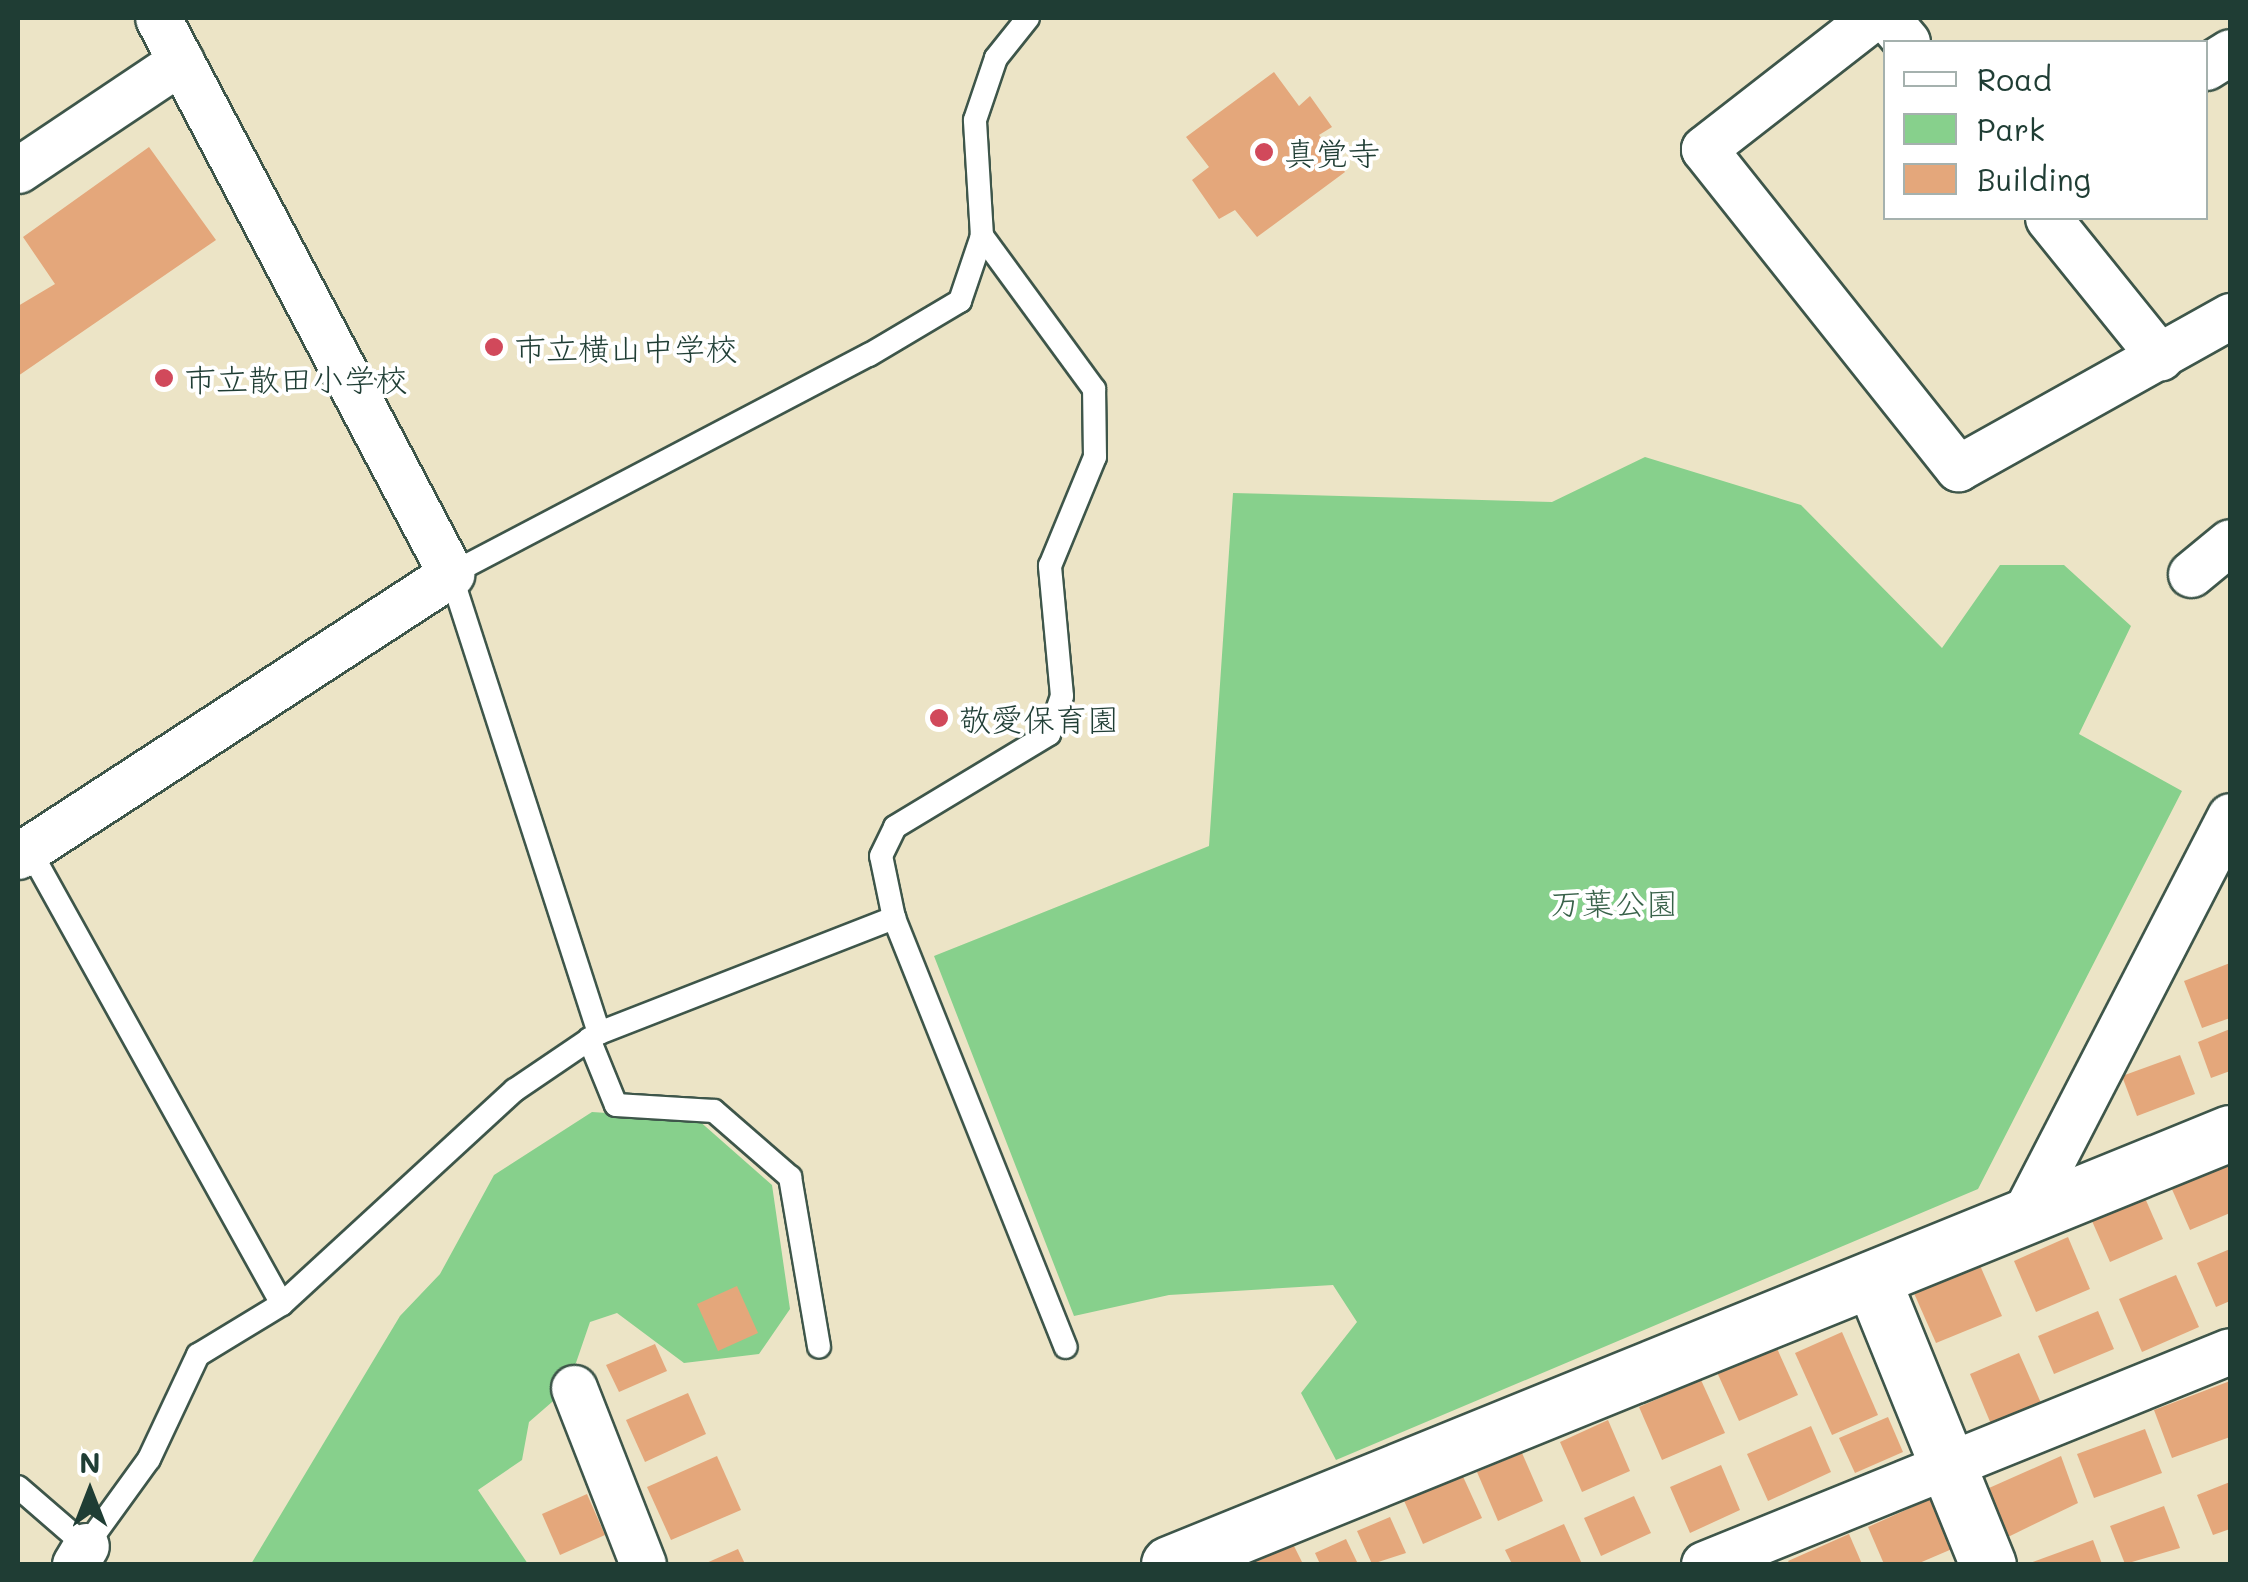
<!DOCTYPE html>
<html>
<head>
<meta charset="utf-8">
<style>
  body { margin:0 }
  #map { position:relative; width:2248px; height:1582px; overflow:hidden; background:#ece4c6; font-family:Mali,"Klee One",sans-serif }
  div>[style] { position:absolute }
  .green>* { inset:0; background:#87d08c }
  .building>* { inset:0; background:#e4a77b }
  .roads { filter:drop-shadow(2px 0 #3e564a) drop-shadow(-2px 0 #3e564a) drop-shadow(0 2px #3e564a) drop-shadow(0 -2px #3e564a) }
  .lane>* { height:22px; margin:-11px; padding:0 11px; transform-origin:11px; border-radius:11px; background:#fff }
  .street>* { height:45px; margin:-22.5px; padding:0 22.5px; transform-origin:22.5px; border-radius:22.5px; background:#fff }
  .secondary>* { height:55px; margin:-27.5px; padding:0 27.5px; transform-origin:27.5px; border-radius:27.5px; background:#fff }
  .dots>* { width:28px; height:28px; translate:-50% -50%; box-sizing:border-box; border:5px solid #fff; border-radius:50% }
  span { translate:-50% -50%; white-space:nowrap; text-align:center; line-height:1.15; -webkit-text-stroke:8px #fff; paint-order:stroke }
  .poi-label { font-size:32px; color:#1f3d34 }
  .left { translate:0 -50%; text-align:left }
  .park-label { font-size:32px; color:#39624a }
  .frame { position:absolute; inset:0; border:20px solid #1f3d34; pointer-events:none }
  .legend { position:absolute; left:1883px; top:40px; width:325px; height:180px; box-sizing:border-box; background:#fff; border:2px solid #a5b1ae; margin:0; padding:12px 18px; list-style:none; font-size:30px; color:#1f3d34 }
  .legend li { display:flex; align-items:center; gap:20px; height:50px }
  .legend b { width:50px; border:2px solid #a5b1ae }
  .north { position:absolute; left:40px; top:1442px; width:100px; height:100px; -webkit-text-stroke:8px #fff; paint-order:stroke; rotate:0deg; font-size:28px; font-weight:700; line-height:40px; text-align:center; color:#1f3d34 }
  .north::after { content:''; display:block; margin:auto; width:35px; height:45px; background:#1f3d34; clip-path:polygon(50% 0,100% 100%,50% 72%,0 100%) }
</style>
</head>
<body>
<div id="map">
  <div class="green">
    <i style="clip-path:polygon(1645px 457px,1801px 505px,1942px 648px,2000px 565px,2064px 565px,2131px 626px,2079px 734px,2182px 791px,1978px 1189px,1336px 1460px,1301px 1393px,1357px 1322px,1333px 1285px,1169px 1295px,1074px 1316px,934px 956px,1209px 846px,1233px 493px,1552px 502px)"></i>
    <i style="clip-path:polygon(592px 1112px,697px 1119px,772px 1185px,790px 1309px,759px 1354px,684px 1363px,617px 1313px,590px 1322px,567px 1389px,529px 1422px,522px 1460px,478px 1490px,528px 1564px,251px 1564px,400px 1316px,440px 1274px,494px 1175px)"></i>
  </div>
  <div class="building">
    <i style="clip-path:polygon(1274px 72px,1299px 106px,1310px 96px,1332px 127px,1319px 135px,1345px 172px,1257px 237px,1235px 210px,1219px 219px,1192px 180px,1209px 167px,1186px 137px)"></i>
    <i style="clip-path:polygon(149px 147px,216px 240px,18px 376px,18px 306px,55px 284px,23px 237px)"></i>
    <i style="clip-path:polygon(2230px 963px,2230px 1018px,2202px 1028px,2184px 981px)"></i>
    <i style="clip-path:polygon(2230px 1029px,2230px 1071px,2211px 1078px,2198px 1042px)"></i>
    <i style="clip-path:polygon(2180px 1055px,2195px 1094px,2137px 1116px,2122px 1076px)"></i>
    <i style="clip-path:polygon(2230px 1162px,2230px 1213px,2190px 1230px,2171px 1187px)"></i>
    <i style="clip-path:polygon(2145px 1198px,2163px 1239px,2110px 1262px,2092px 1221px)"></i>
    <i style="clip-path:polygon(2068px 1237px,2090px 1289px,2036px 1312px,2014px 1261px)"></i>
    <i style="clip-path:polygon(2230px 1249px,2230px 1301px,2216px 1307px,2197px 1263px)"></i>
    <i style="clip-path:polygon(1979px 1263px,2002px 1316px,1936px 1343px,1913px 1291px)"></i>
    <i style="clip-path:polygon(2176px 1275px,2199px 1327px,2142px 1352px,2119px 1299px)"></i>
    <i style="clip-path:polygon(737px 1286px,758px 1333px,718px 1351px,697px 1304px)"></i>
    <i style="clip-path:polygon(2098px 1311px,2114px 1349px,2054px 1374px,2038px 1336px)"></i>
    <i style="clip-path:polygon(1842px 1332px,1878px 1415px,1832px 1435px,1795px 1353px)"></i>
    <i style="clip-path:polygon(655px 1344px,667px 1371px,619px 1392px,606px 1365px)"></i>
    <i style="clip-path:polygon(1775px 1344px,1798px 1395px,1739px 1421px,1716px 1370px)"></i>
    <i style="clip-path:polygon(2019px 1353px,2041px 1403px,1991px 1424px,1970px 1374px)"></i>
    <i style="clip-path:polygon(1701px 1380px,1725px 1433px,1662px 1460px,1639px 1407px)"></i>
    <i style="clip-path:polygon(2230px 1381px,2230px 1437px,2172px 1458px,2154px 1410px)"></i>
    <i style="clip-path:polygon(688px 1393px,706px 1434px,645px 1462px,626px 1420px)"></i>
    <i style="clip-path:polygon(1888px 1417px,1903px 1452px,1855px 1473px,1839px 1438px)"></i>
    <i style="clip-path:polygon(1608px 1420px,1630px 1471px,1582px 1492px,1560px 1442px)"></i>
    <i style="clip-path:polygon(1811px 1426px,1831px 1472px,1768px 1501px,1747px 1454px)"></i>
    <i style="clip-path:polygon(2145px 1429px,2162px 1473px,2094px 1498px,2077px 1454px)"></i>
    <i style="clip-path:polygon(1522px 1453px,1543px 1501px,1498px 1521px,1477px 1472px)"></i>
    <i style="clip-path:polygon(717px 1456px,741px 1510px,671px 1540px,647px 1487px)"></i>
    <i style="clip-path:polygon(2061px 1456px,2078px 1503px,2008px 1537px,1989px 1488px)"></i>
    <i style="clip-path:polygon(1721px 1465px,1740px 1510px,1690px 1533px,1670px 1487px)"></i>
    <i style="clip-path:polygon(1460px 1470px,1482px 1518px,1423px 1544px,1402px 1496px)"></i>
    <i style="clip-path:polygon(2230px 1482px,2230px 1529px,2213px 1535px,2197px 1495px)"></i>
    <i style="clip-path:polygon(587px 1494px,605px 1535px,560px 1555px,542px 1514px)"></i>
    <i style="clip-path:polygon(1634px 1496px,1651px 1533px,1601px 1556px,1584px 1518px)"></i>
    <i style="clip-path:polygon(1930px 1499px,1952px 1549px,1917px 1564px,1884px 1564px,1868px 1527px)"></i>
    <i style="clip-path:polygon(2164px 1506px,2180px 1548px,2125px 1564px,2110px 1526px)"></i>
    <i style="clip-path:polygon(1390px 1517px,1406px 1553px,1372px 1564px,1357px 1531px)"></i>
    <i style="clip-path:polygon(1564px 1524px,1582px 1564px,1512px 1564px,1505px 1550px)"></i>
    <i style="clip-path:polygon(1849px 1534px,1862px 1564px,1790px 1564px,1788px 1561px)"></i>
    <i style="clip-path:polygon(1346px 1539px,1358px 1564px,1320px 1564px,1315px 1553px)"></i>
    <i style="clip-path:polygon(2093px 1540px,2102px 1564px,2027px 1564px)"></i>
    <i style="clip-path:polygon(1293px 1544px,1303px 1564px,1246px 1564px)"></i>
    <i style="clip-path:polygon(738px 1549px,745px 1564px,704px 1564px)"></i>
  </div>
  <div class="roads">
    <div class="lane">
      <i style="left:894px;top:918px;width:462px;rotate:68.2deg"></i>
      <i style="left:599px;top:1033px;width:482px;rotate:-107.9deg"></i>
      <i style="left:451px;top:574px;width:472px;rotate:-27.7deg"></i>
      <i style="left:869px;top:355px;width:106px;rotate:-30.7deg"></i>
      <i style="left:960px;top:301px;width:69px;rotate:-71.3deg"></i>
      <i style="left:982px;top:236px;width:116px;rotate:-93.5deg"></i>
      <i style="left:975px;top:120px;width:65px;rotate:-71.3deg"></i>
      <i style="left:996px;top:58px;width:51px;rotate:-51.3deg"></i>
      <i style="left:589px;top:1039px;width:71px;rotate:67.8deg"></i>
      <i style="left:616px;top:1105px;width:98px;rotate:3.5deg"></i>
      <i style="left:714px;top:1111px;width:101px;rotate:41deg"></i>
      <i style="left:790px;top:1177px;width:172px;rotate:80.3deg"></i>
      <i style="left:282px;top:1304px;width:316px;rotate:-42.6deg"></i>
      <i style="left:515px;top:1090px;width:102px;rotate:-34.2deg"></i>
      <i style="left:599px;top:1033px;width:317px;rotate:-21.3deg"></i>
      <i style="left:894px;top:918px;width:63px;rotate:-101.8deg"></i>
      <i style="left:881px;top:856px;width:32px;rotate:-64deg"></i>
      <i style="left:895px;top:827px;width:180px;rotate:-31.1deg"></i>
      <i style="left:1049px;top:734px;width:40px;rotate:-71.1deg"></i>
      <i style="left:1062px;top:696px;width:131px;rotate:-95.3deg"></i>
      <i style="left:1050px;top:566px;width:118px;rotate:-67.6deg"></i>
      <i style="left:1095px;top:457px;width:68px;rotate:-90.8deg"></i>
      <i style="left:1094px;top:389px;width:190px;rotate:-126.2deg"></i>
      <i style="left:18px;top:1487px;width:90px;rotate:40.9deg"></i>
      <i style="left:86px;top:1546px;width:107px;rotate:-54.1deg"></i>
      <i style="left:149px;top:1459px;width:115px;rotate:-64.8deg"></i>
      <i style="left:198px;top:1355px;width:98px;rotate:-31.3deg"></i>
      <i style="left:282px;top:1304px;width:521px;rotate:-119.08deg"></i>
    </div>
    <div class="street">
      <i style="left:1872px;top:18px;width:213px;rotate:142.1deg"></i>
      <i style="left:1704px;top:149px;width:408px;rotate:51.5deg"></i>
      <i style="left:1958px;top:468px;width:312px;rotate:-29.2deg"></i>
      <i style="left:1887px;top:18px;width:31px;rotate:50deg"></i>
      <i style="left:2206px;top:67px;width:28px;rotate:-32deg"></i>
      <i style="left:18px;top:170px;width:196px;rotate:-33.8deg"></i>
      <i style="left:2048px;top:218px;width:179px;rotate:51.1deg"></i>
      <i style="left:2191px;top:574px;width:50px;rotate:-39.4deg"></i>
      <i style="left:18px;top:856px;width:517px;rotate:-33.07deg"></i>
      <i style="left:451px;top:574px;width:628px;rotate:-117.79deg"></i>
      <i style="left:2023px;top:1217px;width:451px;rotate:-62.7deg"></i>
      <i style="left:574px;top:1388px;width:189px;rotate:68.6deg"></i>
      <i style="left:75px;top:1564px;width:21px;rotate:-59deg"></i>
      <i style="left:1704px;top:1564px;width:567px;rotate:-22.05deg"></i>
    </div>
    <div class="secondary">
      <i style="left:1872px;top:1279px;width:308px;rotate:67.9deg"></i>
      <i style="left:1169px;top:1564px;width:1145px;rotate:-22.11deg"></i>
    </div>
  </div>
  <div class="dots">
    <i style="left:1264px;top:152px;background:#d1495b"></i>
    <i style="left:494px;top:347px;background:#d1495b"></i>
    <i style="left:164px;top:378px;background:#d1495b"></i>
    <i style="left:939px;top:718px;background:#d1495b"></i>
  </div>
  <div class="poi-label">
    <span class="left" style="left:1284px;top:152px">真覚寺</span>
    <span class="left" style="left:514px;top:347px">市立横山中学校</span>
    <span class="left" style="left:184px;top:378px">市立散田小学校</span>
    <span class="left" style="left:959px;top:718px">敬愛保育園</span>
  </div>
  <div class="park-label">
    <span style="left:1614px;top:902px">万葉公園</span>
  </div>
  <div class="frame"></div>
  <ul class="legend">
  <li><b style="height:12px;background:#fff"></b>Road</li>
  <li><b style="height:28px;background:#87d08c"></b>Park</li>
  <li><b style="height:28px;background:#e4a77b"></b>Building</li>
  </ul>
  <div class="north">N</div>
</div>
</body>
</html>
